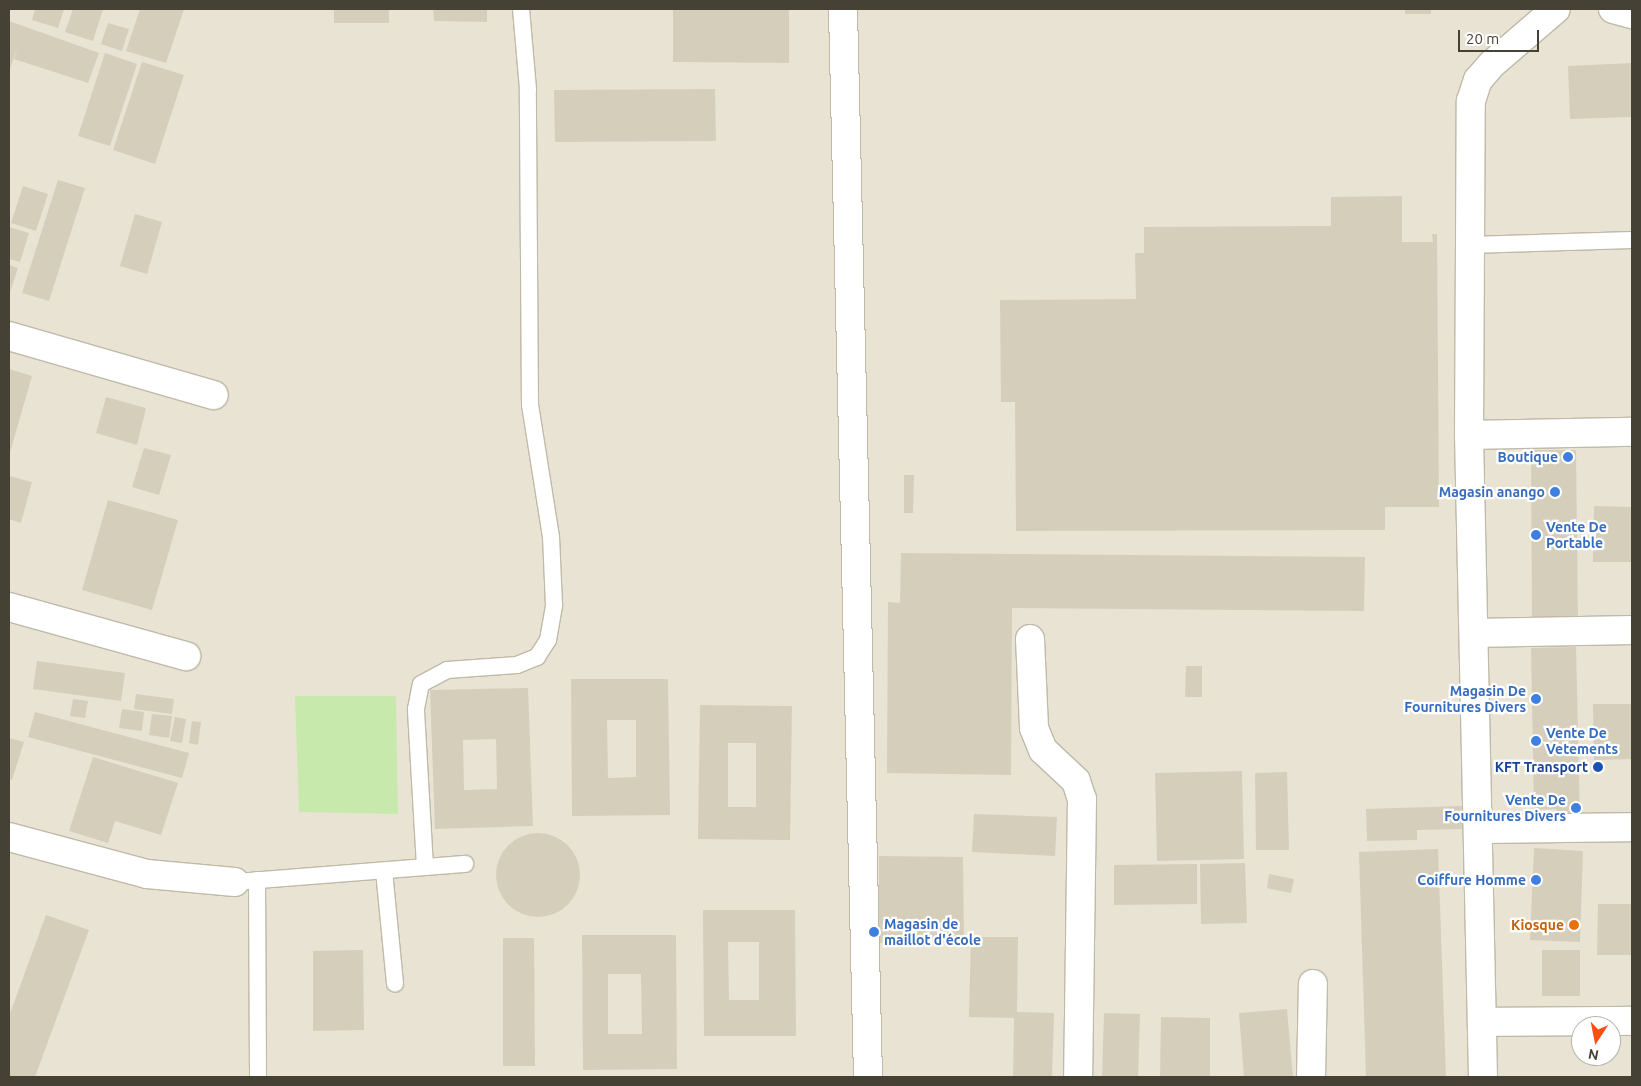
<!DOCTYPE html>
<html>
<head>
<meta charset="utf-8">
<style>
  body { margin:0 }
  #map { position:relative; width:1641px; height:1086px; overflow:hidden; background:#f3f1e5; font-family:Ubuntu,sans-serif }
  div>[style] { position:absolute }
  .residential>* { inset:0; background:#e8e3d3 }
  .green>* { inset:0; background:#c7eaac }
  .building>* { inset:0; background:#d5ceba }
  .round { border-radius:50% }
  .roads { filter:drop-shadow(1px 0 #bfbaa8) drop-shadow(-1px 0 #bfbaa8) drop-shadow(0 1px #bfbaa8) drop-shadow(0 -1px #bfbaa8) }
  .service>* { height:16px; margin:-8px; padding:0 8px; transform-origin:8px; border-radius:8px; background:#fff }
  .minor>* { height:28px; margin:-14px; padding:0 14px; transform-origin:14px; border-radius:14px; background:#fff }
  .tertiary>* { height:28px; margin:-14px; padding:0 14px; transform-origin:14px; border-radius:14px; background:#fff }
  .dots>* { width:14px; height:14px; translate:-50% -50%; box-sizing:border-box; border:2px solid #fff; border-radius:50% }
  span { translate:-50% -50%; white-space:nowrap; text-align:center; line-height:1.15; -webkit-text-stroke:4.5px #fff; paint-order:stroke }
  .shop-label { font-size:14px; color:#366cbe; font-weight:700 }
  .right { translate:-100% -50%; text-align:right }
  .left { translate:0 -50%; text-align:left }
  .transit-label { font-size:14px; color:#164399; font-weight:700 }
  .food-label { font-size:14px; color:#c56008; font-weight:700 }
  .frame { position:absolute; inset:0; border:10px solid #464135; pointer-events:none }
  .north { position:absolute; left:1571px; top:1016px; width:50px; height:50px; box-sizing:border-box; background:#fff; border:1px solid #b5b3ae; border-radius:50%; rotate:191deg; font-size:14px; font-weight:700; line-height:20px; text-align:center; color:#464135 }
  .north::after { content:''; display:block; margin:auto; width:18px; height:22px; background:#ff4e11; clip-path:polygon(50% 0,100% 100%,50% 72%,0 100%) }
  .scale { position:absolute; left:1458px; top:30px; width:81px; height:22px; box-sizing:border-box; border:2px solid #464135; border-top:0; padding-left:6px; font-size:15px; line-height:18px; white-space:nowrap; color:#464135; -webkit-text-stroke:4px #fff; paint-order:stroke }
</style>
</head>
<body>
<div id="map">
  <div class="residential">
    <i style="clip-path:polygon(evenodd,9px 9px,1632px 9px,1632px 1077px,9px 1077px,9px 9px,1581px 1026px,1611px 1026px,1611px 1056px,1581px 1056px,1581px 1026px)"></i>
  </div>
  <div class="green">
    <i style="clip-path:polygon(295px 696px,396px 696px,398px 814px,299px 812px)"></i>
  </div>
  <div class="building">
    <i style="clip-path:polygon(35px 9px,64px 9px,58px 28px,32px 20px)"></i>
    <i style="clip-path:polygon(73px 9px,103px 9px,93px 41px,65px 32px)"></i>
    <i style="clip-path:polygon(140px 9px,184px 9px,166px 63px,126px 51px)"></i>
    <i style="clip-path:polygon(334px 9px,389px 9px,389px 23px,334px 23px)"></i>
    <i style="clip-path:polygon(433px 9px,487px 9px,487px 22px,434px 21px)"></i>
    <i style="clip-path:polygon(673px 9px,789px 9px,789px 63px,673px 62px)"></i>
    <i style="clip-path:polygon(1405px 9px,1431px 9px,1431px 14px,1405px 14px)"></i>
    <i style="clip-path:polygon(9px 21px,99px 53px,88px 83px,14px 59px,18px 45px,9px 72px)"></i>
    <i style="clip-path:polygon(108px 23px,129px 29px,122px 51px,101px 44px)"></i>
    <i style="clip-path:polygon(105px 53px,137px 64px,110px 146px,78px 136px)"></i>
    <i style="clip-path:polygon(142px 62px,184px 75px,155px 164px,113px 150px)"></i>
    <i style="clip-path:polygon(1632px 63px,1632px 117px,1570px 119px,1568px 66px)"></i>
    <i style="clip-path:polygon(715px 89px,716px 141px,555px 142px,554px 90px)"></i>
    <i style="clip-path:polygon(58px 180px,85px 188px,49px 301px,22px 293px)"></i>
    <i style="clip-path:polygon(23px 186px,48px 194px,36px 231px,11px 223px)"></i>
    <i style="clip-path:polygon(1402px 196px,1402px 242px,1433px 242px,1432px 234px,1437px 234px,1439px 507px,1385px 507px,1385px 530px,1016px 531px,1015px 402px,1001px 402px,1000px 300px,1136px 299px,1135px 253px,1144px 253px,1144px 227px,1331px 226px,1331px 197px)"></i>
    <i style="clip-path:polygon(135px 214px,162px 222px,147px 274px,120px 266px)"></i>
    <i style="clip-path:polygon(9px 227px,29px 233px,20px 262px,9px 259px)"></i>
    <i style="clip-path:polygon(9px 265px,18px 268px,9px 295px)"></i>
    <i style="clip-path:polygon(9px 369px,32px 376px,9px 456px)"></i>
    <i style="clip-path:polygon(106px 397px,146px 408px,137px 445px,96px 433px)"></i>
    <i style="clip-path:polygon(144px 448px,171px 455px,159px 495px,132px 487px)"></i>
    <i style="clip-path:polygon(1531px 450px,1576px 450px,1578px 621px,1532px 621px)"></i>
    <i style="clip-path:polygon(904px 475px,914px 475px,913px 513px,904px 513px)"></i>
    <i style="clip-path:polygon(9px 476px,32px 482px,21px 523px,9px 519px)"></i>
    <i style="clip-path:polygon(108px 500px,178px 520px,152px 610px,82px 590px)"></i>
    <i style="clip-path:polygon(1594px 506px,1632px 507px,1632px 562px,1593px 562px)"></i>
    <i style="clip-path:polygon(901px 553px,1365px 557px,1364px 611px,1012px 608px,1011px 775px,887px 773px,888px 602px,900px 603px)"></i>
    <i style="clip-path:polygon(1576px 647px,1580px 821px,1556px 821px,1556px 809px,1534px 810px,1531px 648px)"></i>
    <i style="clip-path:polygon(37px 661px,125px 673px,121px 701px,33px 689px)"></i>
    <i style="clip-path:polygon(1186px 666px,1202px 666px,1202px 697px,1185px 697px)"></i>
    <i style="clip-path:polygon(evenodd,571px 679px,668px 679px,670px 815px,572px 816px,571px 679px,607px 720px,636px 720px,636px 777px,608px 778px,607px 720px)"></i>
    <i style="clip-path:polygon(evenodd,528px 688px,533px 826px,435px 829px,430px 690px,528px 688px,496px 739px,497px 789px,464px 790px,463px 740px,496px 739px)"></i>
    <i style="clip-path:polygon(136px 694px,174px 699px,172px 714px,134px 709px)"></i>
    <i style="clip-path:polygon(73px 699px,88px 701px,85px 718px,70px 716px)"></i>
    <i style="clip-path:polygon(1593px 704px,1632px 704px,1632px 759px,1594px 760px)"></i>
    <i style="clip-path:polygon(evenodd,700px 705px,792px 706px,790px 840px,698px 839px,700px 705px,728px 743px,756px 743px,756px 807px,728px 807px,728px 743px)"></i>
    <i style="clip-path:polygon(122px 709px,144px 712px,142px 731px,119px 728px)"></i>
    <i style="clip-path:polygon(35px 712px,189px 753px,182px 778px,28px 737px)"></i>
    <i style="clip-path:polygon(152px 714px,172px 716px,169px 738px,149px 735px)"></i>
    <i style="clip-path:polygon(175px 717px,186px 719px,182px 743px,170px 741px)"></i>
    <i style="clip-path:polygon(192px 721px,201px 722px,198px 745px,189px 743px)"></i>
    <i style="clip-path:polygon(9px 738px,24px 742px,12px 780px,9px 779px)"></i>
    <i style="clip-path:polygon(93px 757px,178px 783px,161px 835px,115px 821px,108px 843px,69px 831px)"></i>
    <i style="clip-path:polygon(1242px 771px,1244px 859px,1157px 861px,1155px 773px)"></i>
    <i style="clip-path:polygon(1287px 772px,1289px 850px,1256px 850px,1255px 773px)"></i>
    <i style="clip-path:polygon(1463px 806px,1463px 829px,1417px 830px,1417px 840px,1367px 841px,1366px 809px)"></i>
    <i style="clip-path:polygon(974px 814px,1057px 817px,1055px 856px,972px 852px)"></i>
    <i class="round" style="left:496px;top:833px;width:84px;height:84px"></i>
    <i style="clip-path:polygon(1534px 848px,1583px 851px,1580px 942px,1530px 940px)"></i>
    <i style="clip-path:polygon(1438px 849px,1446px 1077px,1366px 1077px,1359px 852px)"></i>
    <i style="clip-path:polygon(879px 856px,963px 857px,964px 943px,879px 943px)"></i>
    <i style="clip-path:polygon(1245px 863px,1247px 923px,1201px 924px,1200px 864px)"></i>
    <i style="clip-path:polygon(1197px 864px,1197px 904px,1114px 905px,1114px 865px)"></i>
    <i style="clip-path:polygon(1269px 874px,1294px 879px,1291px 893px,1267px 888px)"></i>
    <i style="clip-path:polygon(1598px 904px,1632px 904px,1632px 955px,1597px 955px)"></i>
    <i style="clip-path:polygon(evenodd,703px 910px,795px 910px,796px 1036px,704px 1036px,703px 910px,728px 942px,759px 942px,759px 1000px,729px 1000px,728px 942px)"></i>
    <i style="clip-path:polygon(46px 915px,89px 930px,35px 1077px,9px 1077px,9px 1016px)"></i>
    <i style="clip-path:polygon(evenodd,582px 935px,676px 935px,677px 1069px,583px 1070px,582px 935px,608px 974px,641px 974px,642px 1034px,608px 1034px,608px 974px)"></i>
    <i style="clip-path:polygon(971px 937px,1018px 937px,1017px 1012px,1054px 1013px,1052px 1077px,1013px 1077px,1014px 1018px,969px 1017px)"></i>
    <i style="clip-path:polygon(503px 938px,534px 938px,535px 1066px,503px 1066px)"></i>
    <i style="clip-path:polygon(363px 950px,364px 1030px,313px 1031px,313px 951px)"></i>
    <i style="clip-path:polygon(1542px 950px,1580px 950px,1580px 996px,1542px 996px)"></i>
    <i style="clip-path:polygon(1287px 1009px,1293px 1077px,1244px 1077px,1239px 1013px)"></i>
    <i style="clip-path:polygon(1104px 1013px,1140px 1014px,1138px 1077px,1102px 1077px)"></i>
    <i style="clip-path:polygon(1161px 1017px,1210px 1018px,1210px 1077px,1160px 1077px)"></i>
  </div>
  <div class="roads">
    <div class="service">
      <i style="left:1470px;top:245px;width:162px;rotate:-1.8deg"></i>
      <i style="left:425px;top:867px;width:158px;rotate:-93.3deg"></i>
      <i style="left:416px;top:709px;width:25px;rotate:-79deg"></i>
      <i style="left:421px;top:684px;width:30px;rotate:-28deg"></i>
      <i style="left:447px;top:670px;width:70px;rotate:-4.1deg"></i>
      <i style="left:517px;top:665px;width:22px;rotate:-22deg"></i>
      <i style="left:537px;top:657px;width:20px;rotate:-57deg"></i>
      <i style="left:548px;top:640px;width:36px;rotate:-80deg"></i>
      <i style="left:554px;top:605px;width:68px;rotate:-92.5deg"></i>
      <i style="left:551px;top:537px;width:134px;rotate:-99deg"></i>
      <i style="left:530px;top:405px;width:316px;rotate:-90.4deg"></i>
      <i style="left:528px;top:89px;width:80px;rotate:-95deg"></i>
      <i style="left:384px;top:871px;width:113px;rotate:84.4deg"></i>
      <i style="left:257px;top:880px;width:197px;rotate:89.7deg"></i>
      <i style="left:235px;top:882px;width:231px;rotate:-4.5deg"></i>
    </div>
    <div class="minor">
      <i style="left:843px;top:9px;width:1068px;rotate:88.66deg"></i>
      <i style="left:9px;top:336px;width:213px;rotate:16.1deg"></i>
      <i style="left:1469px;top:435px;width:163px;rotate:-1.1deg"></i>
      <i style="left:9px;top:607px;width:184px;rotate:15.5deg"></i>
      <i style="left:1474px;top:633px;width:158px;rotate:-1.1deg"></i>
      <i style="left:1030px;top:639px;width:89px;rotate:87.4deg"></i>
      <i style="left:1034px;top:728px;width:24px;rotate:68deg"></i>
      <i style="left:1043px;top:750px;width:45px;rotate:43.2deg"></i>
      <i style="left:1076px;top:781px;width:19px;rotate:72deg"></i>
      <i style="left:1082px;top:799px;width:278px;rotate:90.8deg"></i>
      <i style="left:1478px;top:829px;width:154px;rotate:-0.7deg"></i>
      <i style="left:9px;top:837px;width:143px;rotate:15deg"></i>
      <i style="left:147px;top:874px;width:88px;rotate:5.2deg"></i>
      <i style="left:1484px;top:1022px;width:148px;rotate:-0.4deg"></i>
      <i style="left:1311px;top:1077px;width:93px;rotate:-88.8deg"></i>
      <i style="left:1483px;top:1077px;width:642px;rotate:-91.25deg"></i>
      <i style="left:1469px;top:435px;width:334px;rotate:-89.7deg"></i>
      <i style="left:1471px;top:101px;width:22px;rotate:-72deg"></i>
      <i style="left:1478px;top:80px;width:21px;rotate:-49deg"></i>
      <i style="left:1492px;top:64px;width:84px;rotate:-40.7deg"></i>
    </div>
    <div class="tertiary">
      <i style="left:1613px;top:9px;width:20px;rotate:15deg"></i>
    </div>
  </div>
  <div class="dots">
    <i style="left:1568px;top:457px;background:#3f7fe0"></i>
    <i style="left:1555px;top:492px;background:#3f7fe0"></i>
    <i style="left:1536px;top:535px;background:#3f7fe0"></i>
    <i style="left:1536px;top:699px;background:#3f7fe0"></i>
    <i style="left:1536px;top:741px;background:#3f7fe0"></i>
    <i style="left:1598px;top:767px;background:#1a4fb4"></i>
    <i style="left:1576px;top:808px;background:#3f7fe0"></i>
    <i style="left:1536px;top:880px;background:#3f7fe0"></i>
    <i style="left:1574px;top:925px;background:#e8710a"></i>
    <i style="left:874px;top:932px;background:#3f7fe0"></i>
  </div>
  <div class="shop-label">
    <span class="right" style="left:1558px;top:457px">Boutique</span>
    <span class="right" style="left:1545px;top:492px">Magasin anango</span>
    <span class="left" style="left:1546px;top:535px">Vente De<br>Portable</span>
    <span class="right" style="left:1526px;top:699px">Magasin De<br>Fournitures Divers</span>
    <span class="left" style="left:1546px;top:741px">Vente De<br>Vetements</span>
    <span class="right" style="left:1566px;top:808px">Vente De<br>Fournitures Divers</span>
    <span class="right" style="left:1526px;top:880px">Coiffure Homme</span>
    <span class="left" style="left:884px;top:932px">Magasin de<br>maillot d'école</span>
  </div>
  <div class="transit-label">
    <span class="right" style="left:1588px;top:767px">KFT Transport</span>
  </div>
  <div class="food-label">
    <span class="right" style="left:1564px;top:925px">Kiosque</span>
  </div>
  <div class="frame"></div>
  <div class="north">N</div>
  <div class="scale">20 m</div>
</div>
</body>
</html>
